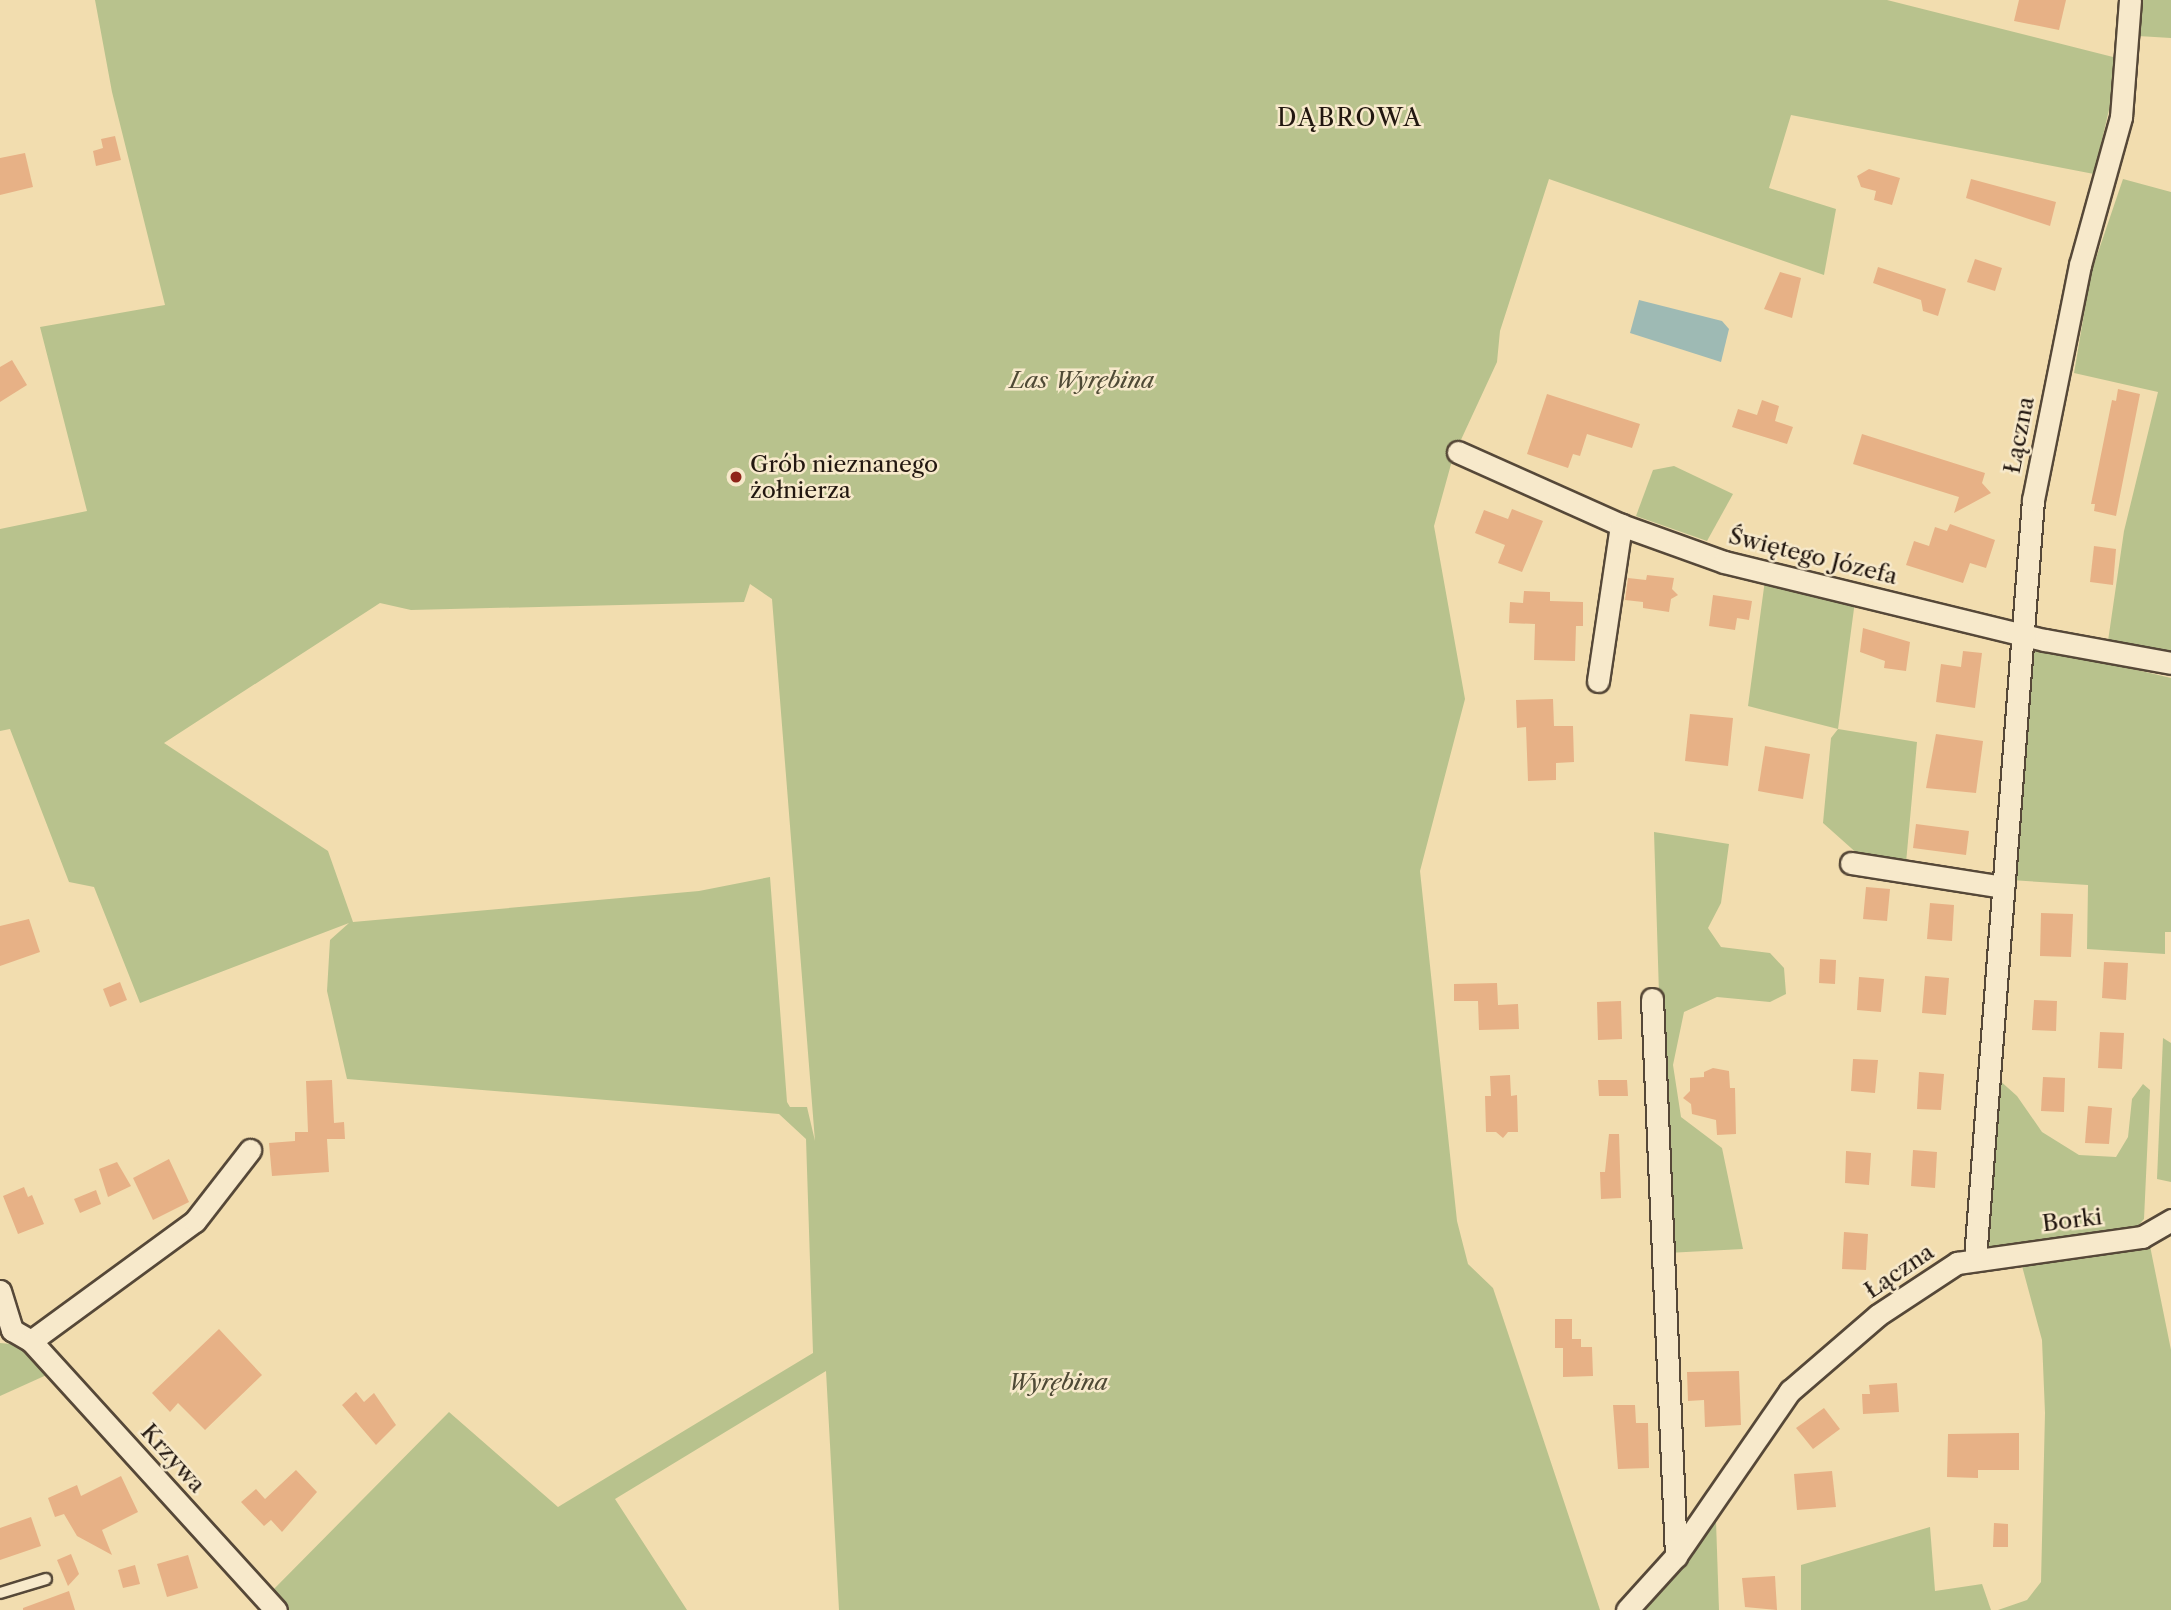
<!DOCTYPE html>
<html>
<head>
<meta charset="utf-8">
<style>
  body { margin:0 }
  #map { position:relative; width:2171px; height:1610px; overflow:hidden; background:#f2ddaf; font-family:"Libre Caslon Text",serif }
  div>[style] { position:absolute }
  .green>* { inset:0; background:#b8c28d }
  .water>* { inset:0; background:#9ebab4 }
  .building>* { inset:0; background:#e7b186 }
  .roads { filter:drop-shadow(2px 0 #564838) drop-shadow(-2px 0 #564838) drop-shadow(0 2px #564838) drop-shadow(0 -2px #564838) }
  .service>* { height:10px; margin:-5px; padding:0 5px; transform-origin:5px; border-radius:5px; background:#f7e9cb }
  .minor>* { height:21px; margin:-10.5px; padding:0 10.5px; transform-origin:10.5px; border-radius:10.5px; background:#f7e9cb }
  .dots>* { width:19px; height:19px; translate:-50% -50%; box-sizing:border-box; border:4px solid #f7e9cb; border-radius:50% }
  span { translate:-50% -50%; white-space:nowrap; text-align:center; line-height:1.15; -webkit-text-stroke:5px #f7e9cb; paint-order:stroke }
  .park-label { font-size:23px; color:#4f4a36; font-style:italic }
  .street-label { font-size:23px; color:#221710 }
  .poi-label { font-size:23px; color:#221710 }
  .left { translate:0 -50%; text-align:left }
  .neighbourhood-label { font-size:24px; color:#221710; letter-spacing:2px }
</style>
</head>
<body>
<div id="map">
  <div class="green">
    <i style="clip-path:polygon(evenodd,95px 0,1887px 0,2113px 57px,2115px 84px,2094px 174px,1791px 115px,1769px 188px,1836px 209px,1824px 275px,1549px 179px,1500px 331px,1497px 362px,1453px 457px,1434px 526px,1465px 699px,1420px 871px,1457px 1221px,1468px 1264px,1493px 1288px,1600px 1610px,839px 1610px,826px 1371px,615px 1499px,687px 1610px,286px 1610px,270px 1593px,449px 1412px,558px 1507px,813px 1353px,806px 1139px,779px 1114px,347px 1079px,327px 991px,330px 940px,349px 923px,140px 1003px,94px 887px,69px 882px,10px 729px,0 731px,0 529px,87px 511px,40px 327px,165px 305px,112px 92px,95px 0,750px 584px,772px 599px,815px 1141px,807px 1107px,790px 1107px,787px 1102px,770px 877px,699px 891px,353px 922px,328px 851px,164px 743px,380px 603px,411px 610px,744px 602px,750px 584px)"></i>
    <i style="clip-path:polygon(2138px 0,2171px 0,2171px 38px,2138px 36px)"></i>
    <i style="clip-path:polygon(2123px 179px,2171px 192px,2171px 653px,2108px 641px,2124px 531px,2158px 392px,2074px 373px,2091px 273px)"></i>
    <i style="clip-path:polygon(1674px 466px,1733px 494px,1707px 541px,1636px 516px,1653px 470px)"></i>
    <i style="clip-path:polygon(1765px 580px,1855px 601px,1838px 729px,1917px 742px,1906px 863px,1860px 856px,1823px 823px,1831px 738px,1838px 729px,1748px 706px)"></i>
    <i style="clip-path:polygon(2027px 644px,2171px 678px,2171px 932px,2165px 932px,2165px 954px,2087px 949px,2088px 885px,2010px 880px)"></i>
    <i style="clip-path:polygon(1654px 832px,1729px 844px,1721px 903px,1708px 928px,1721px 947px,1770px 953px,1784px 968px,1786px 994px,1770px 1002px,1717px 997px,1684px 1012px,1673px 1065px,1681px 1117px,1722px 1148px,1743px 1249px,1667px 1253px)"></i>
    <i style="clip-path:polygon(2163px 1038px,2171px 1043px,2171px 1182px,2157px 1179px)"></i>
    <i style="clip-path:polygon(1998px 1079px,2017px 1096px,2042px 1132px,2079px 1155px,2116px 1157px,2128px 1137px,2132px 1099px,2143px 1084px,2150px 1090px,2144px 1219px,2136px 1228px,1987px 1249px)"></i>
    <i style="clip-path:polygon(2149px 1241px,2171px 1350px,2171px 1610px,1998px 1610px,2027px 1600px,2041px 1582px,2045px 1413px,2042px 1340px,2022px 1266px,2088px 1258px)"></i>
    <i style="clip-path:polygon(0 1343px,22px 1345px,51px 1373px,0 1396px)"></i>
    <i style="clip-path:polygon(1716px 1521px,1719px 1610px,1641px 1610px)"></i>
    <i style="clip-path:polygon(1930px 1527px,1935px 1591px,1982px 1584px,1991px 1610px,1801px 1610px,1801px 1565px)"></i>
  </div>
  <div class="water">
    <i style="clip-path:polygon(1639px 300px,1722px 321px,1729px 329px,1721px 362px,1630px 333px)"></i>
  </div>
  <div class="building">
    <i style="clip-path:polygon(2019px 0,2066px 0,2059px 30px,2014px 21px)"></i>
    <i style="clip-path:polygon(115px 136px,121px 160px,96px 166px,93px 151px,103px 148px,101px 139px)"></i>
    <i style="clip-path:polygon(25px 153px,33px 187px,0 195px,0 158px)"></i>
    <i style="clip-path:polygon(1869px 169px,1900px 178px,1892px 205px,1874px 200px,1876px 191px,1861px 187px,1857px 176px)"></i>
    <i style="clip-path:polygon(1971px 179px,2056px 202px,2050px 226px,1966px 198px)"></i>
    <i style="clip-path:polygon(1975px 259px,2002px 268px,1995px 291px,1967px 282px)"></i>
    <i style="clip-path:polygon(1878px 267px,1946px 289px,1938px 316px,1923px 311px,1921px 300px,1873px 283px)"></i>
    <i style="clip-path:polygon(1780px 272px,1801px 278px,1792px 318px,1764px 309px)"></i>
    <i style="clip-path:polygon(12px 360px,27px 385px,0 402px,0 367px)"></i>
    <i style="clip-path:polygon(2118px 389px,2140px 394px,2116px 516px,2094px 511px,2095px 504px,2091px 504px,2112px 400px,2116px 401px)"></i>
    <i style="clip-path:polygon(1547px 394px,1640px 424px,1632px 448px,1587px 434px,1580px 456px,1573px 454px,1568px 468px,1527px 454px)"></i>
    <i style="clip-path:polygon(1762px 400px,1779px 406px,1775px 421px,1793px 427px,1787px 444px,1732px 427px,1738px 409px,1757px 415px)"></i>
    <i style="clip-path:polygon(1862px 434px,1985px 473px,1982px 483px,1991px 493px,1954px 513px,1959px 497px,1853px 464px)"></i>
    <i style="clip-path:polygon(1512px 509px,1543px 521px,1522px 572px,1498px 563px,1505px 545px,1475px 533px,1484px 510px,1508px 519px)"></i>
    <i style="clip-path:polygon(1950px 524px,1995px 540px,1986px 568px,1970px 563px,1963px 583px,1906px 565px,1914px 541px,1929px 546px,1935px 527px,1947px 531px)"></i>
    <i style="clip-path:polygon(2094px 546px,2116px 549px,2113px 585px,2090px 582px)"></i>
    <i style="clip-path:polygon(1647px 575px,1674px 578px,1672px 589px,1678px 595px,1671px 599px,1669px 612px,1643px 608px,1643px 602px,1625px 600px,1628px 578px,1646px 580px)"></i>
    <i style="clip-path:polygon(1524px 591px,1550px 592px,1550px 601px,1583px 602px,1583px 626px,1576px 626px,1575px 661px,1534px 660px,1535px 624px,1509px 623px,1510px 602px,1523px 603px)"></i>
    <i style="clip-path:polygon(1713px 595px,1752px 601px,1749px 620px,1737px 618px,1735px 630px,1709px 626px)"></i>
    <i style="clip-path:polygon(1863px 628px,1910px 642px,1906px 671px,1884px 668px,1885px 661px,1860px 652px)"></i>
    <i style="clip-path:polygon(1963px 651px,1982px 653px,1975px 708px,1936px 702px,1941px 664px,1961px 667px)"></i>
    <i style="clip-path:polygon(1553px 699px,1554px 726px,1573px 726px,1574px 762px,1556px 763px,1556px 780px,1528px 781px,1526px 727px,1517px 728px,1516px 700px)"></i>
    <i style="clip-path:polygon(1690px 714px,1733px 718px,1728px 766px,1685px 761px)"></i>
    <i style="clip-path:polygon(1936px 734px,1983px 741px,1976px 793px,1926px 788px)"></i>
    <i style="clip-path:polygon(1765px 746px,1810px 754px,1803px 799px,1758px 791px)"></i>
    <i style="clip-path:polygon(1916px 824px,1969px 831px,1966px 855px,1913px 848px)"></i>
    <i style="clip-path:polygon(1866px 887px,1890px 889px,1887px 921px,1863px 919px)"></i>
    <i style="clip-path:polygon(1930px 903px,1954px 905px,1952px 941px,1927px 939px)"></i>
    <i style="clip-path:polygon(2041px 913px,2073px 914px,2071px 957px,2040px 956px)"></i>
    <i style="clip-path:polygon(29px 919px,40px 952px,0 966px,0 926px)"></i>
    <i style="clip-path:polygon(1820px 959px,1836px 960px,1835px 984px,1819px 983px)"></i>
    <i style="clip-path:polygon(2104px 962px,2128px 963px,2126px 1000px,2102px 998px)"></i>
    <i style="clip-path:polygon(1925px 976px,1949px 978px,1946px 1015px,1922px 1013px)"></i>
    <i style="clip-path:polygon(1859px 977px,1884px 979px,1881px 1012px,1857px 1010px)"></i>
    <i style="clip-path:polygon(120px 982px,127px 1000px,110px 1007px,103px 989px)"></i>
    <i style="clip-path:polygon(1497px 983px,1498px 1005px,1518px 1004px,1519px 1029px,1479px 1030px,1478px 1001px,1454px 1001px,1454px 984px)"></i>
    <i style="clip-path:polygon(2034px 1000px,2057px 1001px,2056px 1031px,2032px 1030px)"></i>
    <i style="clip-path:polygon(1621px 1001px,1622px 1039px,1598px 1040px,1597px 1002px)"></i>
    <i style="clip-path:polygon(2100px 1032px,2124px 1033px,2122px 1069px,2098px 1068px)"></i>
    <i style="clip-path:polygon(1853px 1059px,1878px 1060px,1875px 1093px,1851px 1091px)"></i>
    <i style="clip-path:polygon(1713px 1068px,1729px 1071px,1730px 1088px,1735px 1088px,1736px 1134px,1717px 1135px,1716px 1120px,1692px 1114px,1691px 1104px,1683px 1098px,1690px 1091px,1690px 1078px,1704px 1077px,1704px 1072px)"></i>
    <i style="clip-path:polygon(1919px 1072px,1944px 1074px,1941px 1110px,1917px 1109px)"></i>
    <i style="clip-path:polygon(1510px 1075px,1511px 1096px,1517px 1095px,1518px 1132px,1508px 1132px,1503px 1138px,1496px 1132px,1486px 1132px,1485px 1096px,1491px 1096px,1490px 1076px)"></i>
    <i style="clip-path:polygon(2043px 1077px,2065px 1078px,2064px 1112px,2041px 1111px)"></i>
    <i style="clip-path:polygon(332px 1080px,334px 1123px,344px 1122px,345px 1139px,327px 1139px,329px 1172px,272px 1176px,269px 1143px,295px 1141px,295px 1132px,308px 1132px,306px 1081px)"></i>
    <i style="clip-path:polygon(1598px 1080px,1627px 1080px,1628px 1096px,1599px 1096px)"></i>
    <i style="clip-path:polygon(2088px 1106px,2112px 1108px,2109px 1144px,2085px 1143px)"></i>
    <i style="clip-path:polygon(1609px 1134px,1619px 1134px,1621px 1198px,1601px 1199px,1600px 1172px,1605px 1172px)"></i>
    <i style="clip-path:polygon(1913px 1150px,1937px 1152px,1935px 1188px,1911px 1186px)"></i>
    <i style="clip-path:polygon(1846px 1151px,1871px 1153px,1869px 1185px,1845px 1183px)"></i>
    <i style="clip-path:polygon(169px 1159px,189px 1202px,153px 1220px,133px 1178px)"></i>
    <i style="clip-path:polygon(117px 1162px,131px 1186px,108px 1197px,99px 1169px)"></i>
    <i style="clip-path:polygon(24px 1187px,28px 1197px,32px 1195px,44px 1224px,18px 1234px,3px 1196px)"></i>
    <i style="clip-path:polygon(96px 1190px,101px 1204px,80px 1213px,74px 1199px)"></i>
    <i style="clip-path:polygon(1844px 1232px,1868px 1234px,1866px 1270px,1842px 1269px)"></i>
    <i style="clip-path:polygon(1555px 1319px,1572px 1319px,1572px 1339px,1581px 1339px,1581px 1347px,1592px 1347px,1593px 1376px,1563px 1377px,1563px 1348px,1555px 1348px)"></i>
    <i style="clip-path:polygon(219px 1329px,262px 1375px,205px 1430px,178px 1403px,170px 1412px,152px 1393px)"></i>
    <i style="clip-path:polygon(1739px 1371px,1741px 1425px,1705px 1427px,1704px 1400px,1688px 1401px,1687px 1372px)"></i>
    <i style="clip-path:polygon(1897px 1383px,1899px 1412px,1863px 1414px,1862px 1394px,1870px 1394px,1869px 1385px)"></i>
    <i style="clip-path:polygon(356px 1392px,364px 1402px,374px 1393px,396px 1425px,376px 1445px,342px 1405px)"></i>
    <i style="clip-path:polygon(1613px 1405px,1635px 1405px,1636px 1423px,1648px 1423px,1649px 1468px,1618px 1469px)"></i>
    <i style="clip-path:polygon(1824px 1408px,1840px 1429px,1813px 1449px,1796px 1428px)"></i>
    <i style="clip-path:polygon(2019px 1433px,2019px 1470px,1978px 1470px,1978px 1478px,1947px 1477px,1948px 1434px)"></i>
    <i style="clip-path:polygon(296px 1470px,317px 1492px,282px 1532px,271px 1520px,264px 1526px,241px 1502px,256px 1489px,265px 1499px)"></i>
    <i style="clip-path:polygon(1832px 1471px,1836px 1507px,1797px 1510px,1794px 1474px)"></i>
    <i style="clip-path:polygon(121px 1476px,138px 1512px,102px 1530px,112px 1555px,77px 1536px,64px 1514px,55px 1517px,48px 1498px,77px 1485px,81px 1496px)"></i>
    <i style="clip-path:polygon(31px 1517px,41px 1546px,0 1560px,0 1528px)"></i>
    <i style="clip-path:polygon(1994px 1523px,2008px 1524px,2008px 1547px,1993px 1547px)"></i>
    <i style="clip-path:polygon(71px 1554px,79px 1574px,68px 1586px,57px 1560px)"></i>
    <i style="clip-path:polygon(188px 1555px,198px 1588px,167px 1597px,157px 1564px)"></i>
    <i style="clip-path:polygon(135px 1565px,140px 1584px,123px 1588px,118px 1570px)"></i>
    <i style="clip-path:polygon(1775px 1576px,1777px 1610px,1745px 1607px,1742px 1578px)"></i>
    <i style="clip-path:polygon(69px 1591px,75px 1610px,23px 1610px,23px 1608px)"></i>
  </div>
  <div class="roads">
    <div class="service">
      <i style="left:0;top:1593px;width:48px;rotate:-16.9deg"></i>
    </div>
    <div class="minor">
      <i style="left:1458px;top:452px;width:179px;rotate:24.1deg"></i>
      <i style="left:1621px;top:525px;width:109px;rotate:19.8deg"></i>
      <i style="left:1724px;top:562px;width:330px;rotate:13.7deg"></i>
      <i style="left:2045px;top:640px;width:128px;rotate:10.3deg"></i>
      <i style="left:1598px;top:681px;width:158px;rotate:-81.6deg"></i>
      <i style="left:1851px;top:863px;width:154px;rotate:9deg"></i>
      <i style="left:1652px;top:999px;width:558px;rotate:87.53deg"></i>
      <i style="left:1975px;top:1259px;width:761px;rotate:-85.63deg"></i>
      <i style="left:2033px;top:500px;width:240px;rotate:-78.7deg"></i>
      <i style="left:2080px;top:265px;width:154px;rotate:-74.5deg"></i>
      <i style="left:2121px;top:117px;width:117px;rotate:-85.6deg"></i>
      <i style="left:0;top:1291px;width:41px;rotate:72.9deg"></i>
      <i style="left:12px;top:1330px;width:22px;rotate:30deg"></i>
      <i style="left:31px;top:1341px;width:364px;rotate:47.7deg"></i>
      <i style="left:31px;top:1341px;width:203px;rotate:-36.2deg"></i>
      <i style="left:195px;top:1221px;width:90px;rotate:-52.2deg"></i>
      <i style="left:1627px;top:1610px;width:73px;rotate:-47.8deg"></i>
      <i style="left:1676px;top:1556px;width:201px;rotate:-55.4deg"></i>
      <i style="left:1790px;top:1391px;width:116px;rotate:-40.8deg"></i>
      <i style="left:1878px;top:1315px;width:95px;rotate:-33.4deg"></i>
      <i style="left:1957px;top:1263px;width:187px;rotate:-8deg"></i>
      <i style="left:2142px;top:1237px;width:34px;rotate:-30deg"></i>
    </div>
  </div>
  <div class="dots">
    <i style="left:736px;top:477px;background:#8f2418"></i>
  </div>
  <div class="park-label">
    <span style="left:1082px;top:380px">Las Wyrębina</span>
    <span style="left:1058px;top:1382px">Wyrębina</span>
  </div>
  <div class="street-label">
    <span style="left:2019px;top:435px;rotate:-79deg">Łączna</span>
    <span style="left:1813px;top:556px;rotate:14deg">Świętego Józefa</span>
    <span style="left:2072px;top:1220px;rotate:-7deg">Borki</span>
    <span style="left:1899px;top:1271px;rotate:-34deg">Łączna</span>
    <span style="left:173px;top:1458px;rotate:48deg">Krzywa</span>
  </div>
  <div class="poi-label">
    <span class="left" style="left:750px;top:477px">Grób nieznanego<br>żołnierza</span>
  </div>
  <div class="neighbourhood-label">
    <span style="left:1350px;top:118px">DĄBROWA</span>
  </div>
</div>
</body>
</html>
